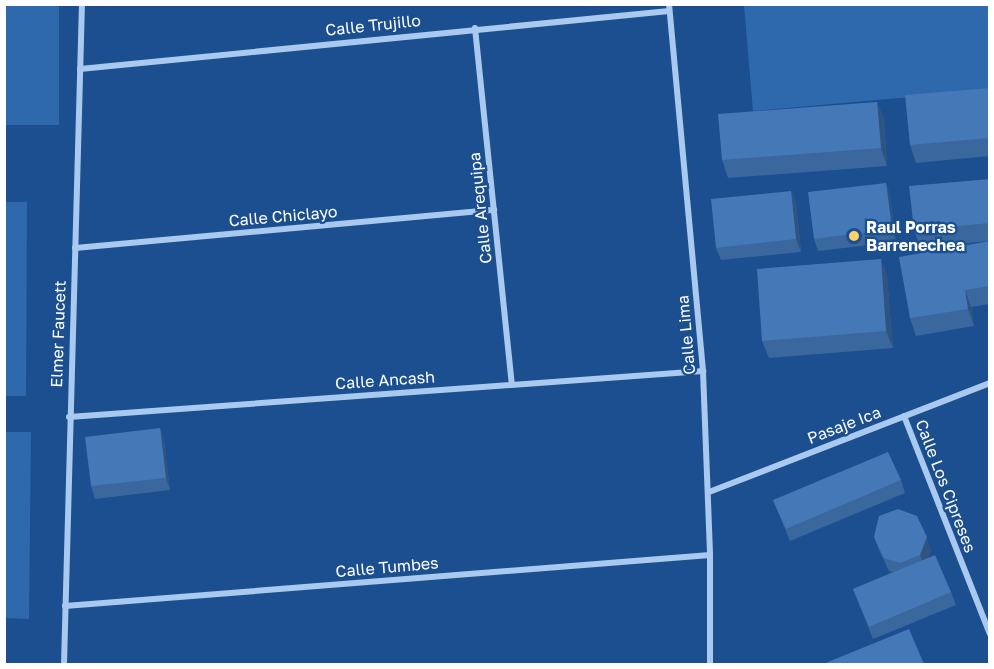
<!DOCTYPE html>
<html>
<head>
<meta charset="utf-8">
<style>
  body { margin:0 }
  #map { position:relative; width:994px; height:669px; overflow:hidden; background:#1b4f8f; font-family:"Golos Text",sans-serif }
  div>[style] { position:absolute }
  .green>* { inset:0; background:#2e69ad }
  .street>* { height:6px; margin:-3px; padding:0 3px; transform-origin:3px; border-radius:3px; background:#a9c9ee }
  .wall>* { inset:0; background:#3a679d }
  .shaded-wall>* { inset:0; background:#305480 }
  .building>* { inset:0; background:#4478b7 }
  .dots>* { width:16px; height:16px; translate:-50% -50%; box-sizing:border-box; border:3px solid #1b4f8f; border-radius:50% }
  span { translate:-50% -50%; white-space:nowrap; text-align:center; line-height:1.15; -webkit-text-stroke:4.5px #1b4f8f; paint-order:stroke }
  .street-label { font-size:16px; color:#fff }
  .poi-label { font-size:16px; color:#fff; font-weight:700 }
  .left { translate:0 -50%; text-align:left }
  .frame { position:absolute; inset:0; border:6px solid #fff; pointer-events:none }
</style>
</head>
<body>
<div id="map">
  <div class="green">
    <i style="clip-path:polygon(5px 4px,59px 5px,59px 125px,5px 125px)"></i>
    <i style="clip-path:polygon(744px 5px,989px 5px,989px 90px,753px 111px)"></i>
    <i style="clip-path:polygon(5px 202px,27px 202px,26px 396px,5px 396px)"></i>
    <i style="clip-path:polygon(5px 432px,31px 432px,29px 619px,5px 618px)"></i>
  </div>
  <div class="street">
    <i style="left:669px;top:4px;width:369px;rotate:84.7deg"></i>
    <i style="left:703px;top:371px;width:184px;rotate:87.8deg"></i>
    <i style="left:710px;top:555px;width:109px;rotate:90deg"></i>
    <i style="left:475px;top:28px;width:358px;rotate:84.1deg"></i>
    <i style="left:80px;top:69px;width:592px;rotate:-5.62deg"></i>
    <i style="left:75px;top:248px;width:421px;rotate:-5.2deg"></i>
    <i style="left:904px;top:416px;width:234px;rotate:68.5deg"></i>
    <i style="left:69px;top:417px;width:636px;rotate:-4.15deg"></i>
    <i style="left:709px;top:492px;width:301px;rotate:-21.2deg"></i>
    <i style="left:65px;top:606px;width:647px;rotate:-4.52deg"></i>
    <i style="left:64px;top:664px;width:660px;rotate:-88.44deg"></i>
  </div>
  <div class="wall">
    <i style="clip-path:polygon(990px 88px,990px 156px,916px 163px,910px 145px)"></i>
    <i style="clip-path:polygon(877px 102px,884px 119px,887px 166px,728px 178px,722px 160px)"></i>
    <i style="clip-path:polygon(990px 179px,990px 241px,920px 247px,914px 230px)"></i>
    <i style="clip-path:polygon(886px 183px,890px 196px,896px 242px,818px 251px,814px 239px)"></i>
    <i style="clip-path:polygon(791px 191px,796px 203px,801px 252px,721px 260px,716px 248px)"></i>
    <i style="clip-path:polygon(990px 241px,990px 304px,971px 307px,974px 326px,916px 336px,910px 318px)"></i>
    <i style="clip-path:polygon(881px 259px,887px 276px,893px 348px,769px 358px,762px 341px)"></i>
    <i style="clip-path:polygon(160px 428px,164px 441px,170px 490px,95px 499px,91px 486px)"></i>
    <i style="clip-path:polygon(901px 480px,905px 493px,790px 541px,773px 500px)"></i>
    <i style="clip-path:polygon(874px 537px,931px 550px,928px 558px,951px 592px,956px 605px,873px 639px,853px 589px,893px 572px,889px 571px,879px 550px)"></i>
  </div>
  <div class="shaded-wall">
    <i style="clip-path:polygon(877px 102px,884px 119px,887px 166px,881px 148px)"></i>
    <i style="clip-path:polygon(886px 183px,890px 196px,896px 242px,892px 229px)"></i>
    <i style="clip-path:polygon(791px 191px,796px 203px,801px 252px,796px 239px)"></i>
    <i style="clip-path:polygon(881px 259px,887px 276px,893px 348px,886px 331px)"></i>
    <i style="clip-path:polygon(965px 290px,971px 307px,974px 326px,968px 309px)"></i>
    <i style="clip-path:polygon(160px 428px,164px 441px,170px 490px,166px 478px)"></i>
    <i style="clip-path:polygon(927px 537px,931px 550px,924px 567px,920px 555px)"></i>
  </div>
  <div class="building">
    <i style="clip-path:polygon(990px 88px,990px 138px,910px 145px,905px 95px)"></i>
    <i style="clip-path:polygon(877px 102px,881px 148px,722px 160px,718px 114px)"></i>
    <i style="clip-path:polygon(990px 179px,990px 223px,914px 230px,909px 186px)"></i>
    <i style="clip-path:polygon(886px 183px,892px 229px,814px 239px,808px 192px)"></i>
    <i style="clip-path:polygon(791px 191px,796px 239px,716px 248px,711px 199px)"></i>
    <i style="clip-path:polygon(990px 241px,990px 286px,965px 290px,968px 309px,910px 318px,899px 257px)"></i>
    <i style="clip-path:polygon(881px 259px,886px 331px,762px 341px,757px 269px)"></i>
    <i style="clip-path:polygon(160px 428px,166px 478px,91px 486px,85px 437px)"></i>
    <i style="clip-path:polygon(888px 452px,901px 480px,786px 529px,773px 500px)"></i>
    <i style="clip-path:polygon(898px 509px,917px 516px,927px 537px,920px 555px,900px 563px,884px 558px,874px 537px,879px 516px)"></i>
    <i style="clip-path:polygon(935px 555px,951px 592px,869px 627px,853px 589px)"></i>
    <i style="clip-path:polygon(909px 629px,924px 664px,823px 664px)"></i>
  </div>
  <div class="dots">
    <i style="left:854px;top:236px;background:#ffd166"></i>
  </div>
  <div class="street-label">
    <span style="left:373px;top:25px;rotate:-6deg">Calle Trujillo</span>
    <span style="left:480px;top:208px;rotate:-96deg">Calle Arequipa</span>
    <span style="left:283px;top:216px;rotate:-5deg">Calle Chiclayo</span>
    <span style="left:58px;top:334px;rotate:-88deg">Elmer Faucett</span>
    <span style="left:686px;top:335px;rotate:-95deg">Calle Lima</span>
    <span style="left:385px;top:380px;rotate:-4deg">Calle Ancash</span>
    <span style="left:844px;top:425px;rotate:-21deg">Pasaje Ica</span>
    <span style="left:946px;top:486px;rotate:69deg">Calle Los Cipreses</span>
    <span style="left:387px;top:567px;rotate:-5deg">Calle Tumbes</span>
  </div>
  <div class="poi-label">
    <span class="left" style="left:866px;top:236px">Raul Porras<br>Barrenechea</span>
  </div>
  <div class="frame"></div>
</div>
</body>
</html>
